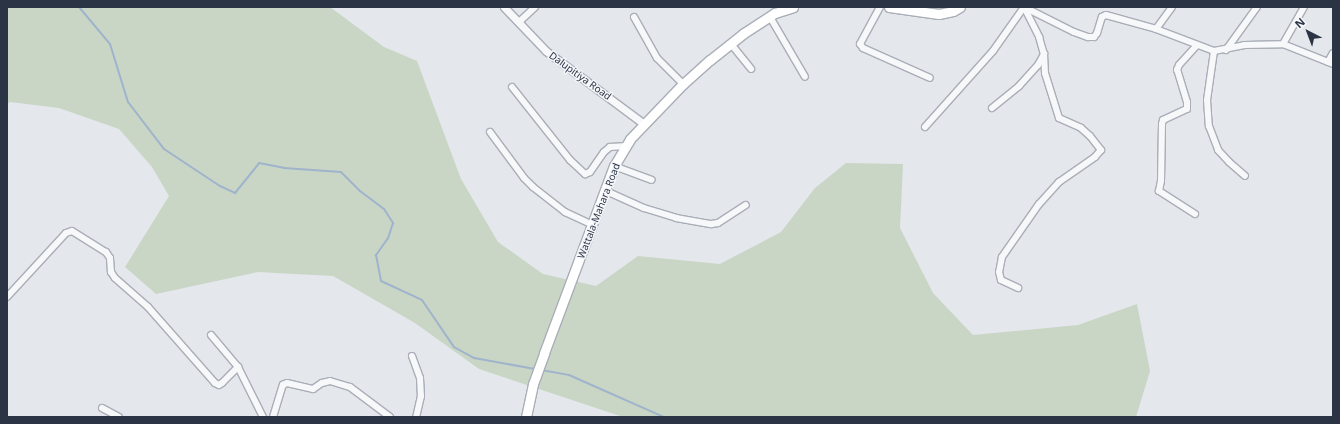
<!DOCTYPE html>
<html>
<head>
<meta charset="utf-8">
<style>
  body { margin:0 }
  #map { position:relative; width:1340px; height:424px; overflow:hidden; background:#e4e7ec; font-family:"Noto Sans",sans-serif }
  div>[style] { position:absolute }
  .green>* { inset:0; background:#c9d6c5 }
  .stream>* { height:2px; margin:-1px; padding:0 1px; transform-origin:1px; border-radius:1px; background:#9fb4cc }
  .roads { filter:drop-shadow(1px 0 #a9aeb7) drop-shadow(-1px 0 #a9aeb7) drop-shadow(0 1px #a9aeb7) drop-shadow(0 -1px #a9aeb7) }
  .minor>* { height:6px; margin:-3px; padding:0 3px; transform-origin:3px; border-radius:3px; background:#f7f8fa }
  .tertiary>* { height:7px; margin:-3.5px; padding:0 3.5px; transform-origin:3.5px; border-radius:3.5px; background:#f7f8fa }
  .primary>* { height:9px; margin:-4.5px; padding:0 4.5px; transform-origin:4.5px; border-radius:4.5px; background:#fff }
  span { translate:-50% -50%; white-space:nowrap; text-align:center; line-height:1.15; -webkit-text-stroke:3px #f4f6f9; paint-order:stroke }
  .street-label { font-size:10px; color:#2b3445 }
  .frame { position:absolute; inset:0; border:8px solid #2b3445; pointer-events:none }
  .north { position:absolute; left:1288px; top:12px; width:40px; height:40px; -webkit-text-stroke:3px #f4f6f9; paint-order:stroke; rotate:318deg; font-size:11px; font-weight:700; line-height:16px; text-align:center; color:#2b3445 }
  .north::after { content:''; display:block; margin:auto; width:14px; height:18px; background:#2b3445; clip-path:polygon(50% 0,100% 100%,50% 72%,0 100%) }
</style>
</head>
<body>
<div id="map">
  <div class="green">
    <i style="clip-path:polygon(7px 7px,330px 7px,384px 47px,417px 61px,461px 179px,498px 242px,543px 274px,596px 286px,638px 256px,720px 264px,781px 232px,815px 188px,846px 163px,903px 164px,900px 228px,933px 293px,973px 335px,1078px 325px,1137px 304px,1150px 371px,1136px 417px,623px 417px,479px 369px,415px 323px,333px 276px,258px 272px,156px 294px,125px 267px,169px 196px,152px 167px,119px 129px,59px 108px,10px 102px,7px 104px)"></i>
  </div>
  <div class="stream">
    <i style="left:79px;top:7px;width:48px;rotate:50deg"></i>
    <i style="left:110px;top:44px;width:61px;rotate:72.8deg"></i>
    <i style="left:128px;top:102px;width:59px;rotate:52.5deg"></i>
    <i style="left:164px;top:149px;width:67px;rotate:33.5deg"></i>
    <i style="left:220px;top:186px;width:17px;rotate:25deg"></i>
    <i style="left:235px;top:193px;width:38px;rotate:-51deg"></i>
    <i style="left:259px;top:163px;width:25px;rotate:11deg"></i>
    <i style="left:284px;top:168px;width:57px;rotate:4deg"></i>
    <i style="left:341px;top:172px;width:27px;rotate:45deg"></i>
    <i style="left:360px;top:191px;width:30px;rotate:37deg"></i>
    <i style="left:384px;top:209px;width:17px;rotate:57deg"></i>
    <i style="left:393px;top:223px;width:16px;rotate:108deg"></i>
    <i style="left:388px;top:238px;width:21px;rotate:125deg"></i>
    <i style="left:376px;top:255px;width:26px;rotate:79deg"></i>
    <i style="left:381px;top:281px;width:45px;rotate:24.9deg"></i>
    <i style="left:422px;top:300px;width:57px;rotate:55.8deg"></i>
    <i style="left:454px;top:347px;width:23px;rotate:29deg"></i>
    <i style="left:474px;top:358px;width:62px;rotate:10.2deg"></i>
    <i style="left:541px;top:370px;width:28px;rotate:10deg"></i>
    <i style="left:569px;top:375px;width:104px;rotate:23.9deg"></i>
  </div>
  <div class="roads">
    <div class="minor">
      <i style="left:880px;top:7px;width:42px;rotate:118.4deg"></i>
      <i style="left:860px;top:44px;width:5px;rotate:53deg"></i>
      <i style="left:863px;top:48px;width:73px;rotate:24.1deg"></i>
      <i style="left:1024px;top:7px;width:56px;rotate:26.6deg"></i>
      <i style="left:1074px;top:32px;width:15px;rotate:20deg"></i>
      <i style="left:1088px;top:37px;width:6px"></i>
      <i style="left:1094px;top:37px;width:5px;rotate:-53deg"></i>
      <i style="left:1097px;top:33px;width:17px;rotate:-73deg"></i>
      <i style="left:1102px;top:17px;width:4px;rotate:-27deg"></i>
      <i style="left:1106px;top:15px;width:52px;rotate:15.6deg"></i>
      <i style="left:1156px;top:29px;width:62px;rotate:20.8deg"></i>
      <i style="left:1214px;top:51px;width:31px;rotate:-11deg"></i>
      <i style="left:1244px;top:45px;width:39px;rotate:-1deg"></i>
      <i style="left:1283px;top:44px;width:54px;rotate:21.8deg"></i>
      <i style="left:634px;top:17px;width:47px;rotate:60.7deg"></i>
      <i style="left:657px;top:58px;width:37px;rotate:45deg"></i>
      <i style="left:770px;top:17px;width:69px;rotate:59.7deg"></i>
      <i style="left:519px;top:22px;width:22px;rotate:-43deg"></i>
      <i style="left:1156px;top:29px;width:27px;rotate:-54deg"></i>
      <i style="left:731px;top:44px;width:32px;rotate:51deg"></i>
      <i style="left:1283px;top:44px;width:43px;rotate:-60.4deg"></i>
      <i style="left:1226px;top:50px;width:53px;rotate:-54.2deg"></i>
      <i style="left:1214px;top:51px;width:49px;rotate:98.1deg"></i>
      <i style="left:1207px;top:100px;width:26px;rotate:86deg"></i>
      <i style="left:1209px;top:126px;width:26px;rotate:69deg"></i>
      <i style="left:1218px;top:150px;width:16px;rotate:47deg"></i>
      <i style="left:1229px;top:162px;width:21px;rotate:41deg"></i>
      <i style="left:1328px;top:62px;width:10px;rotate:-61deg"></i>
      <i style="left:512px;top:87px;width:93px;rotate:51.5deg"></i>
      <i style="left:570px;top:160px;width:21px;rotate:43deg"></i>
      <i style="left:585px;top:174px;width:5px;rotate:-22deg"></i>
      <i style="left:590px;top:172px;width:24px;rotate:-55deg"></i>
      <i style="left:604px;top:152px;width:8px;rotate:-40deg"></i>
      <i style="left:610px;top:147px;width:17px;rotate:-3deg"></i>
      <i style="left:992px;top:108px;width:35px;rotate:-39deg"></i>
      <i style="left:1019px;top:86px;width:28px;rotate:-48deg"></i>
      <i style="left:1038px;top:65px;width:13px;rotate:-61deg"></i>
      <i style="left:925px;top:127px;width:102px;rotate:-48.2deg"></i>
      <i style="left:993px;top:51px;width:54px;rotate:-54.8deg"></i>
      <i style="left:1024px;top:7px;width:34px;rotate:63deg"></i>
      <i style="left:1039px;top:37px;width:18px;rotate:74deg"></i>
      <i style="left:1044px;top:54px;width:19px;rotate:87deg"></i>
      <i style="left:1045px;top:73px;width:47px;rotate:72.7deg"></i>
      <i style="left:1059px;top:118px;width:24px;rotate:24deg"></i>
      <i style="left:1081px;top:128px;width:12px;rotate:42deg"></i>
      <i style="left:1090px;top:136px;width:18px;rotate:52deg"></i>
      <i style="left:1101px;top:150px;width:9px;rotate:131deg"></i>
      <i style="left:1095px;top:157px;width:44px;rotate:145.2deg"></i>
      <i style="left:1059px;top:182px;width:30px;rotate:132deg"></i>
      <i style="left:1039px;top:204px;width:65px;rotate:124.9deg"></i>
      <i style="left:1002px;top:257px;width:15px;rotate:101deg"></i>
      <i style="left:999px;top:272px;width:8px;rotate:76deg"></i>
      <i style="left:1001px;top:280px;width:19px;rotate:25deg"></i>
      <i style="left:490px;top:132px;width:57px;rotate:53.5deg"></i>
      <i style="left:524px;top:178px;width:13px;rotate:45deg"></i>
      <i style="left:533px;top:187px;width:41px;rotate:38deg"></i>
      <i style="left:565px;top:212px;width:31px;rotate:25deg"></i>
      <i style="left:614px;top:166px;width:40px;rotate:20.2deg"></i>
      <i style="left:606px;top:191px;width:42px;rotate:24.1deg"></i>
      <i style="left:644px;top:208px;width:34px;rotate:17deg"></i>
      <i style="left:676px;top:218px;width:36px;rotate:10deg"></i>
      <i style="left:711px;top:224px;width:7px;rotate:-8deg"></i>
      <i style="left:718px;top:223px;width:33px;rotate:-33deg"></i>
      <i style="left:1195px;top:214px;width:43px;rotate:-147.4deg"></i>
      <i style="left:1159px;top:191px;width:10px;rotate:-79deg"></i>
      <i style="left:1161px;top:181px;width:57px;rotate:-89deg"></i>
      <i style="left:1162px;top:124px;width:4px;rotate:-76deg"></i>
      <i style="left:1163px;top:120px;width:26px;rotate:-25deg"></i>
      <i style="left:1187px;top:109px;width:7px;rotate:-90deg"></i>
      <i style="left:1187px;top:102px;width:34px;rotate:-107deg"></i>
      <i style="left:1177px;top:70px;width:5px;rotate:-68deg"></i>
      <i style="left:1179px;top:65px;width:27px;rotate:-48deg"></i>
      <i style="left:7px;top:297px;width:87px;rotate:-47.3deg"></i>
      <i style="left:66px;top:233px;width:6px;rotate:-18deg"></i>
      <i style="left:72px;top:231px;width:40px;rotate:32deg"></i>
      <i style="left:106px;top:252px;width:7px;rotate:56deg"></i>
      <i style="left:110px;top:258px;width:14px;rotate:86deg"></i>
      <i style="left:111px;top:272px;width:7px;rotate:56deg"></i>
      <i style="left:115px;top:278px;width:44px;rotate:41.3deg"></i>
      <i style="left:148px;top:307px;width:101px;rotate:48.6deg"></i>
      <i style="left:215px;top:383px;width:4px;rotate:27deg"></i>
      <i style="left:219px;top:385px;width:4px;rotate:-34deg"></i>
      <i style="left:222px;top:383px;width:23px;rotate:-45deg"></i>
      <i style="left:211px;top:335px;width:42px;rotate:49.8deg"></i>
      <i style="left:238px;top:367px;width:56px;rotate:63.4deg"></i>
      <i style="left:412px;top:356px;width:23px;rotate:70deg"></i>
      <i style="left:420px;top:378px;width:18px;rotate:87deg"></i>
      <i style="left:421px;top:396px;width:22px;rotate:103deg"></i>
      <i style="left:102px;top:408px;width:19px;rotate:28deg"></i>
      <i style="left:273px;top:417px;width:34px;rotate:-73deg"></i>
      <i style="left:283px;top:385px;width:4px;rotate:-27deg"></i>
      <i style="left:287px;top:383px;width:27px;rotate:13deg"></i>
      <i style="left:313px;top:389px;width:11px;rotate:-34deg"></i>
      <i style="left:322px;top:383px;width:8px;rotate:-14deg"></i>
      <i style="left:330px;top:381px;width:21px;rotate:17deg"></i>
      <i style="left:350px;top:387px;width:50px;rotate:36.9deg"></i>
    </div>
    <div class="tertiary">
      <i style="left:504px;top:7px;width:61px;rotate:46.3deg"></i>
      <i style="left:546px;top:51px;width:122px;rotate:36.7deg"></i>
    </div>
    <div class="primary">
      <i style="left:889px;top:7px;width:50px;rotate:8deg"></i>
      <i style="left:939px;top:14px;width:14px;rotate:-12deg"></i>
      <i style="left:953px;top:11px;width:8px;rotate:-30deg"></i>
      <i style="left:526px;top:417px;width:34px;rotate:-78deg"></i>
      <i style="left:533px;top:384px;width:33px;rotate:-70deg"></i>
      <i style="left:544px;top:353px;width:200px;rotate:-69.5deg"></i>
      <i style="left:614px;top:166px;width:31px;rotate:-59deg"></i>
      <i style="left:630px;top:139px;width:76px;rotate:-46.1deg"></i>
      <i style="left:683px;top:84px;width:36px;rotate:-42deg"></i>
      <i style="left:710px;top:60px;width:43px;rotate:-38.5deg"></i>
      <i style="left:744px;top:33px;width:37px;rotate:-33deg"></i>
      <i style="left:775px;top:13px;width:19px;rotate:-18deg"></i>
    </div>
  </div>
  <div class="street-label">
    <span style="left:580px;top:76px;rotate:36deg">Dalupitiya Road</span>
    <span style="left:599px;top:211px;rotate:-69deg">Wattala-Mahara Road</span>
  </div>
  <div class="frame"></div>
  <div class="north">N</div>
</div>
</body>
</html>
